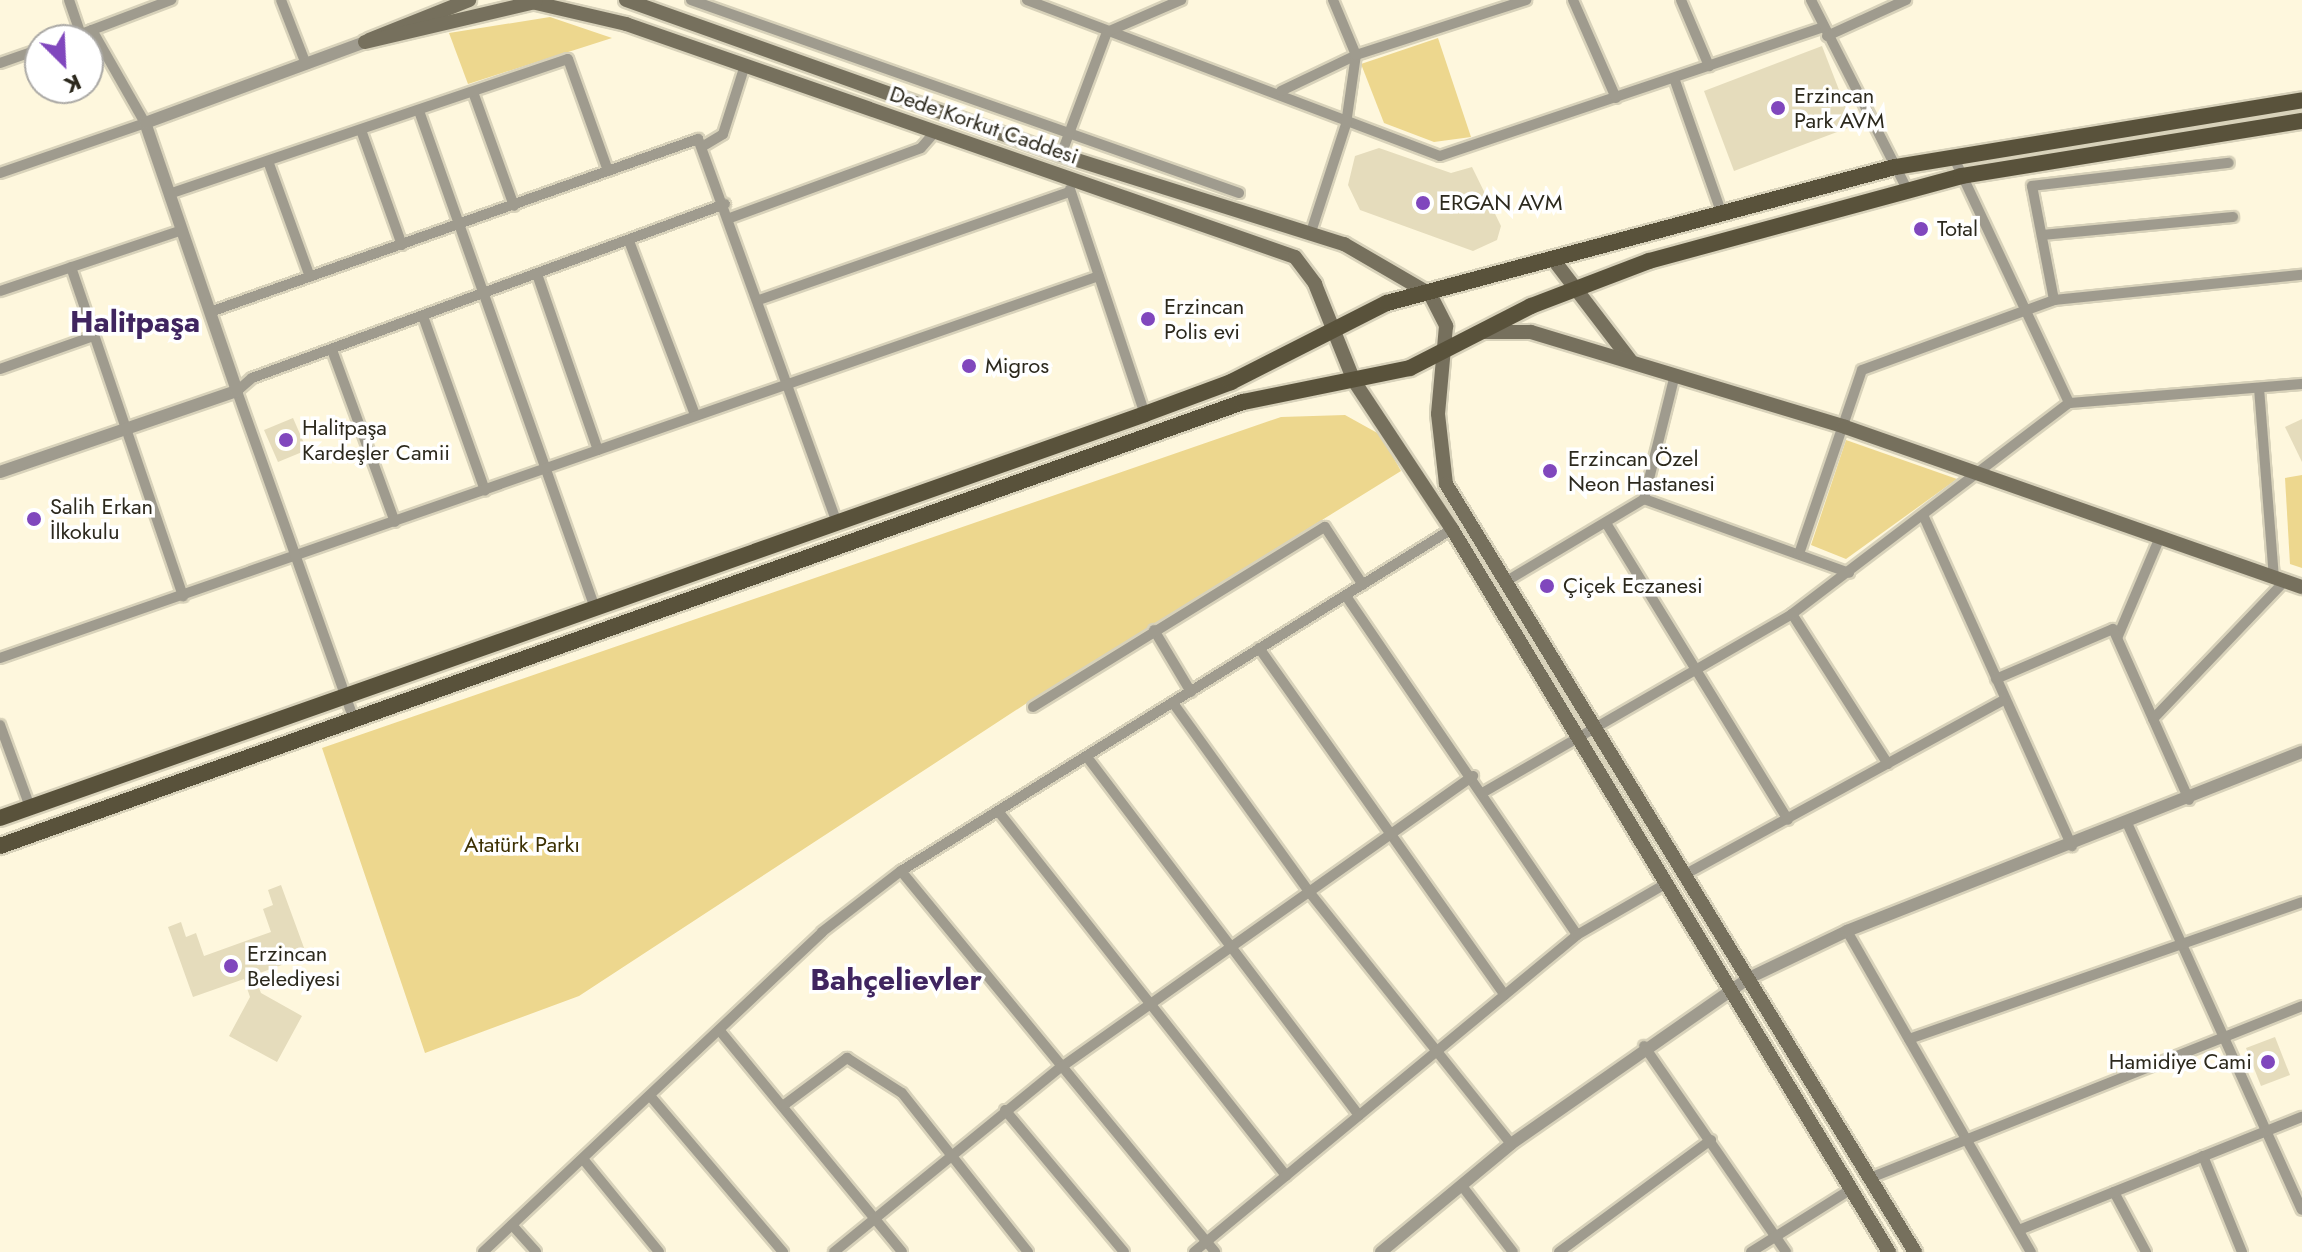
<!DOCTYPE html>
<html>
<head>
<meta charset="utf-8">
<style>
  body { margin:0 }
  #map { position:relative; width:2302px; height:1252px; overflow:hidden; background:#fef7dd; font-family:Jost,sans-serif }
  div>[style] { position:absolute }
  .green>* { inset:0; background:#edd78e }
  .building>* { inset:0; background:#e5dcbc }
  .roads { filter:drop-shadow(2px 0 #d8d2ba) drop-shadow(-2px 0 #d8d2ba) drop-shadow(0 2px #d8d2ba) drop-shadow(0 -2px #d8d2ba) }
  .minor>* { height:10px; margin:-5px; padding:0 5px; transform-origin:5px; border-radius:5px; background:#9f9b8e }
  .tertiary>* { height:12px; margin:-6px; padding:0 6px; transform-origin:6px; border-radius:6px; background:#9f9b8e }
  .secondary>* { height:14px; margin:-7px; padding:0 7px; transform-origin:7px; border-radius:7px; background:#76705d }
  .primary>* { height:16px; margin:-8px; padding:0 8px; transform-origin:8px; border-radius:8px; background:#59523b }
  .dots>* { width:22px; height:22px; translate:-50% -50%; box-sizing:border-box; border:4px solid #fff; border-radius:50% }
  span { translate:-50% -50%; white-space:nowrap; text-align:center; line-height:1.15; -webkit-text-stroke:7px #fff; paint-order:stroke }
  .poi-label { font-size:22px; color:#2c291d }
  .left { translate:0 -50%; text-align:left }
  .right { translate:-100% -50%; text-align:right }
  .street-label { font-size:22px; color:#2c291d }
  .park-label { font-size:22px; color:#3d3103 }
  .district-label { font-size:30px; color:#40255f; font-weight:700 }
  .north { position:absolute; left:24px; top:24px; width:80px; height:80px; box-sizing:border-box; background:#fff; border:2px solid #aba9a5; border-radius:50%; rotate:156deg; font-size:22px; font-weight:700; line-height:32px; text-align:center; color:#2c291d }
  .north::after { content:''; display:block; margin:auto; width:28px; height:36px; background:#8047bd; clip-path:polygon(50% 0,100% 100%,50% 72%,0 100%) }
</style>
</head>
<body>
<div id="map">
  <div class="green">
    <i style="clip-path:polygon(550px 17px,612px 38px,468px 84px,449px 33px)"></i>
    <i style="clip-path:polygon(1438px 38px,1471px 137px,1434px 142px,1384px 123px,1361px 64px)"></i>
    <i style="clip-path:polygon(1345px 415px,1381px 435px,1401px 471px,1030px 701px,579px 996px,425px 1053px,322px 748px,1281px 417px)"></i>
    <i style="clip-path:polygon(1846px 440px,1957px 479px,1846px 559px,1811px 545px)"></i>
    <i style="clip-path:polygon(2302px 475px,2302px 568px,2290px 564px,2285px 478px)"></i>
  </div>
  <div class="building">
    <i style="clip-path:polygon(1822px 46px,1853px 126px,1734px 171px,1704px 91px)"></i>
    <i style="clip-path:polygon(1379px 148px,1451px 173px,1472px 167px,1501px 226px,1497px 240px,1473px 251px,1360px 210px,1348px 185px,1355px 156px)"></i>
    <i style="clip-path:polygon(293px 418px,307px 450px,278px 462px,264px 430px)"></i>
    <i style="clip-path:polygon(2302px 419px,2302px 462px,2285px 427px)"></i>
    <i style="clip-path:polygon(281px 885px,307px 956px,254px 975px,261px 993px,302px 1016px,277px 1062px,229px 1036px,250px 997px,244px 979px,193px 997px,168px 927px,181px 922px,186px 937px,196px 933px,204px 956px,271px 932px,263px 909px,273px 905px,268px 890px)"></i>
    <i style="clip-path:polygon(2275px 1037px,2290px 1075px,2261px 1086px,2246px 1048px)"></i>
  </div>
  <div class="roads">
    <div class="minor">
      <i style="left:69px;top:0;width:36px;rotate:71deg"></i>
      <i style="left:281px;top:0;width:69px;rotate:68.7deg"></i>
      <i style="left:691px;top:0;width:581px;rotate:19.4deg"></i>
      <i style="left:1027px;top:0;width:441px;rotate:20.7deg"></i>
      <i style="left:1440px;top:156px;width:404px;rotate:-18.6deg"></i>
      <i style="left:1573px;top:0;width:107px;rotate:66.3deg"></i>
      <i style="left:1681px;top:0;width:72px;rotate:67deg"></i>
      <i style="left:1811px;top:0;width:212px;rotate:63.1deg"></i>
      <i style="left:92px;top:30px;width:85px;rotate:-20.8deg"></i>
      <i style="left:1827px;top:36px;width:87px;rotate:-24.5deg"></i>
      <i style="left:0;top:63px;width:42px;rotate:-19.3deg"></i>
      <i style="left:1674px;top:78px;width:144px;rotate:70.6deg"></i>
      <i style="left:1281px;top:91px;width:83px;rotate:-25.6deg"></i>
      <i style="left:1356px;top:55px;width:179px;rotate:-17.9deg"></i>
      <i style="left:473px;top:92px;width:121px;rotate:70.2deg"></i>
      <i style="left:419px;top:111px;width:527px;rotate:70.5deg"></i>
      <i style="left:361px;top:130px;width:122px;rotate:70.4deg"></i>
      <i style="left:705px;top:145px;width:21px;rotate:-31deg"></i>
      <i style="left:723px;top:134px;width:72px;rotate:-72.3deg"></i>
      <i style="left:1061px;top:155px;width:131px;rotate:-69.5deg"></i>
      <i style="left:1107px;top:32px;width:81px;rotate:-23.4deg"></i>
      <i style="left:1953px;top:156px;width:273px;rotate:64.8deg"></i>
      <i style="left:268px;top:161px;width:123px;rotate:70.1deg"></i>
      <i style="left:0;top:173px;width:153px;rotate:-19deg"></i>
      <i style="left:145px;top:123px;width:107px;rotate:-119.7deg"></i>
      <i style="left:92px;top:30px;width:29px;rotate:160deg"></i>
      <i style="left:1070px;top:189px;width:237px;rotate:71.6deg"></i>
      <i style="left:169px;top:194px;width:421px;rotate:-18.7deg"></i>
      <i style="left:568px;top:59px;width:119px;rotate:70.3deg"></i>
      <i style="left:730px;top:218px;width:203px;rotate:-20.1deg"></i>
      <i style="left:921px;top:148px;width:23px;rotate:-49deg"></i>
      <i style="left:1311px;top:232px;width:114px;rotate:-72deg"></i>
      <i style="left:1346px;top:124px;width:70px;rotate:-81.8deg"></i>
      <i style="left:1356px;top:55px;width:60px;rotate:-112.7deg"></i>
      <i style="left:2042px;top:235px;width:192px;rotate:-5.4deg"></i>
      <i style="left:629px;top:241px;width:186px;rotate:69.2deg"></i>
      <i style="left:71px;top:267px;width:348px;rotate:71.2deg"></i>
      <i style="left:538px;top:277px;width:183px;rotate:70.9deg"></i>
      <i style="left:0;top:291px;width:192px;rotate:-18.5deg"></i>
      <i style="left:759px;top:300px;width:328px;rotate:-19.2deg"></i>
      <i style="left:2054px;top:300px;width:116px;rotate:-100.9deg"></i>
      <i style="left:2032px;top:186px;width:198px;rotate:-6.7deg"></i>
      <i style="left:210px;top:312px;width:518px;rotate:-19.52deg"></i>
      <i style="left:698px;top:139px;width:407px;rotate:70.1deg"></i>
      <i style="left:424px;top:319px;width:182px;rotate:70.4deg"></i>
      <i style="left:332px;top:350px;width:183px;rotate:69.9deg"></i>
      <i style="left:0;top:369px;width:96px;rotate:-19.4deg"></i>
      <i style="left:2259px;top:388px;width:190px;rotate:85.5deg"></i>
      <i style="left:1644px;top:499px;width:218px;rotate:19.8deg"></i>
      <i style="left:1924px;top:517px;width:361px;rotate:65.8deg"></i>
      <i style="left:1606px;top:523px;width:348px;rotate:58.5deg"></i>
      <i style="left:1799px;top:554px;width:194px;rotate:-71.1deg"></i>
      <i style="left:1862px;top:370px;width:204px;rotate:-20deg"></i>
      <i style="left:2054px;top:300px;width:249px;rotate:-5.8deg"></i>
      <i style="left:1505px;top:582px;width:162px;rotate:-30.8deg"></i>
      <i style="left:1644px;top:499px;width:128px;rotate:-76deg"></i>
      <i style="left:1346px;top:596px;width:410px;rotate:55.7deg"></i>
      <i style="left:1792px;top:614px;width:178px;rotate:57.4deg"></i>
      <i style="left:1154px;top:630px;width:72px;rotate:59.2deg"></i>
      <i style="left:2118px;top:636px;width:108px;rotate:-67deg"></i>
      <i style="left:1259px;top:648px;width:425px;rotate:54.7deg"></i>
      <i style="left:0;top:658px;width:1163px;rotate:-19.17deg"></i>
      <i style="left:1996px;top:679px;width:127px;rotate:-23.1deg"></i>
      <i style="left:2113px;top:629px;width:187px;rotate:66deg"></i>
      <i style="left:1173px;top:703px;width:234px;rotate:54.2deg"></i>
      <i style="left:1310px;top:893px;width:322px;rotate:51.3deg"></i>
      <i style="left:1033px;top:707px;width:343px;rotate:-31.7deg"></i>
      <i style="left:1325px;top:527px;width:69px;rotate:56.8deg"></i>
      <i style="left:2153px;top:719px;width:191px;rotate:-46.3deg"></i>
      <i style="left:354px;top:720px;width:349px;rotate:-109.6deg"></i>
      <i style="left:237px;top:391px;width:20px;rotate:-41deg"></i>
      <i style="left:252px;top:378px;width:504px;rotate:-20.2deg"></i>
      <i style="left:0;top:725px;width:87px;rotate:69.9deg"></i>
      <i style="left:1087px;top:757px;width:450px;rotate:52.8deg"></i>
      <i style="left:1484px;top:792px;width:356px;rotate:-30deg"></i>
      <i style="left:1792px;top:614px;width:348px;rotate:-37.3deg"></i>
      <i style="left:2069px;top:403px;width:234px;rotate:-4.7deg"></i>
      <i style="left:998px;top:811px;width:465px;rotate:51.7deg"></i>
      <i style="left:2128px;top:825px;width:422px;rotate:65.7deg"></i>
      <i style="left:901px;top:871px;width:494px;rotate:50.5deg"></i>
      <i style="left:1684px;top:875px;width:366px;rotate:-28.7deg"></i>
      <i style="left:1847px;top:931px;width:370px;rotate:60.2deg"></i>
      <i style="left:720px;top:1031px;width:286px;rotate:50.5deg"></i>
      <i style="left:1909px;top:1039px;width:416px;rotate:-19.2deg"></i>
      <i style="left:1644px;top:1046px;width:250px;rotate:55.4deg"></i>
      <i style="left:651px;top:1097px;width:204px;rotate:49.6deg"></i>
      <i style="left:784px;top:1105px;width:79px;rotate:-36.7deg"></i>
      <i style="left:847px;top:1058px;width:65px;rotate:32.5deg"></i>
      <i style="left:902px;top:1093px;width:203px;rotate:51.6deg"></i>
      <i style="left:1005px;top:1110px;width:185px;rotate:50deg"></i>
      <i style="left:2203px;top:1156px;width:104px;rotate:67.9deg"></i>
      <i style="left:583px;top:1159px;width:120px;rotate:50.7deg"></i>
      <i style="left:1870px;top:1178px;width:465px;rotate:-21.7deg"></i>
      <i style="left:1462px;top:1186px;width:83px;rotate:52.3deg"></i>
      <i style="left:2114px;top:1192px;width:68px;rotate:61.9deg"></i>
      <i style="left:512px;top:1225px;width:36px;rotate:48deg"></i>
      <i style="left:2019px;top:1230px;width:305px;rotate:-21.8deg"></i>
      <i style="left:483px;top:1252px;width:466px;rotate:-43.3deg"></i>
      <i style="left:822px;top:932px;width:100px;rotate:-37.7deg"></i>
      <i style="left:901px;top:871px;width:649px;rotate:-31.83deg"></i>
      <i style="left:834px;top:1252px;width:291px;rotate:-39.2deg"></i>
      <i style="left:1060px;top:1068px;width:506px;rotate:-35.26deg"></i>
      <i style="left:1194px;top:1252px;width:497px;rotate:-39.6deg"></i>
      <i style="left:1577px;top:935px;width:104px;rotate:-30deg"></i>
      <i style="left:1559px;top:1252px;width:189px;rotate:-36.4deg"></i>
      <i style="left:1751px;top:1252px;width:117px;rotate:-32.1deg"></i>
    </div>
    <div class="tertiary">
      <i style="left:0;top:472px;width:250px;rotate:-18.9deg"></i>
      <i style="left:237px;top:391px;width:283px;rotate:-108.9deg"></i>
      <i style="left:145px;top:123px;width:234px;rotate:-20.2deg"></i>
      <i style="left:1381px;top:1252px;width:169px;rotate:-39.7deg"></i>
      <i style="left:1511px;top:1144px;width:290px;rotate:-34.9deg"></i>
      <i style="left:1749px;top:978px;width:109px;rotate:-25.6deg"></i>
      <i style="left:1847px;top:931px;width:489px;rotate:-21.5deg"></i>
    </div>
    <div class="secondary">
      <i style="left:523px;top:0;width:106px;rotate:13.1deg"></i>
      <i style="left:626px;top:24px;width:708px;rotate:19.2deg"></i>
      <i style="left:1295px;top:257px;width:34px;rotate:53deg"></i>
      <i style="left:1315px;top:284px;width:105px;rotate:68.1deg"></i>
      <i style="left:1354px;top:381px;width:178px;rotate:56.5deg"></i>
      <i style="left:1452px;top:529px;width:845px;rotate:58.85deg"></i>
      <i style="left:626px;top:0;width:462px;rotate:19.6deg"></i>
      <i style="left:1061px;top:155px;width:297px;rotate:17.5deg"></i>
      <i style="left:1344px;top:244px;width:99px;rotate:30.2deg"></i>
      <i style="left:1430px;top:294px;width:36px;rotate:63deg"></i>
      <i style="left:1446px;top:326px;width:88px;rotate:95.2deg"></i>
      <i style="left:1438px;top:414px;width:70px;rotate:83.5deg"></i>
      <i style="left:1446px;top:484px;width:900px;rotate:58.59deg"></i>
      <i style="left:369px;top:40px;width:108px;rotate:-21.8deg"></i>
      <i style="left:365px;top:42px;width:175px;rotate:-13.2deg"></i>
      <i style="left:1556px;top:263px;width:123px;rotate:52.6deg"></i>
      <i style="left:1483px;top:332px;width:48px"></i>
      <i style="left:1531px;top:332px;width:328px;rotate:16.8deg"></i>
      <i style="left:1845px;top:427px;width:484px;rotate:19.3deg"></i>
    </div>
    <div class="primary">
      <i style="left:0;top:818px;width:1214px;rotate:-19.43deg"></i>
      <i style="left:1145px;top:414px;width:92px;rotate:-20.4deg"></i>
      <i style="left:1231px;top:382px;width:175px;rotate:-26.9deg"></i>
      <i style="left:1387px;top:303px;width:526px;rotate:-14.99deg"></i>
      <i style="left:1895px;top:167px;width:412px;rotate:-9.3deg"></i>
      <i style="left:0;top:846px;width:1320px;rotate:-19.66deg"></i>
      <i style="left:1243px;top:402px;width:170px;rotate:-11.5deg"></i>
      <i style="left:1410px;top:368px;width:136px;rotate:-27.1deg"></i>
      <i style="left:1531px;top:306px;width:126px;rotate:-20.9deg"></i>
      <i style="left:1649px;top:261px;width:323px;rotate:-15.2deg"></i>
      <i style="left:1961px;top:176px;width:345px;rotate:-9.2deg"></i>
    </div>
  </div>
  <div class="dots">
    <i style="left:1778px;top:108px;background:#8047bd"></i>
    <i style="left:1423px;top:203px;background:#8047bd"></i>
    <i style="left:1921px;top:229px;background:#8047bd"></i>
    <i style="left:1148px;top:319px;background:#8047bd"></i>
    <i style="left:969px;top:366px;background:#8047bd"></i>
    <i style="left:286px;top:440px;background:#8047bd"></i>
    <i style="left:1550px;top:471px;background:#8047bd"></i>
    <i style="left:34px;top:519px;background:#8047bd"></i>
    <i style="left:1547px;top:586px;background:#8047bd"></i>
    <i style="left:231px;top:966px;background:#8047bd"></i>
    <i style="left:2268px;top:1062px;background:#8047bd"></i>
  </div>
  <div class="poi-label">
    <span class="left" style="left:1794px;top:108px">Erzincan<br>Park AVM</span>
    <span class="left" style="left:1439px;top:203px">ERGAN AVM</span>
    <span class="left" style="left:1937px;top:229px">Total</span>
    <span class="left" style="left:1164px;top:319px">Erzincan<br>Polis evi</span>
    <span class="left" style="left:985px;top:366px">Migros</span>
    <span class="left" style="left:302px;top:440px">Halitpaşa<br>Kardeşler Camii</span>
    <span class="left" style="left:1568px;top:471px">Erzincan Özel<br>Neon Hastanesi</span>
    <span class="left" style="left:50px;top:519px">Salih Erkan<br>İlkokulu</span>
    <span class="left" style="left:1563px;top:586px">Çiçek Eczanesi</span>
    <span class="left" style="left:247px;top:966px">Erzincan<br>Belediyesi</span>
    <span class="right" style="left:2252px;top:1062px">Hamidiye Cami</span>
  </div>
  <div class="street-label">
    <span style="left:984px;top:125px;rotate:19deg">Dede Korkut Caddesi</span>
  </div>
  <div class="park-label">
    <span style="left:522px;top:845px">Atatürk Parkı</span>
  </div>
  <div class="district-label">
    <span style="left:135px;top:322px">Halitpaşa</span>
    <span style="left:896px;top:980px">Bahçelievler</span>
  </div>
  <div class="north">K</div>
</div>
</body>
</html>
